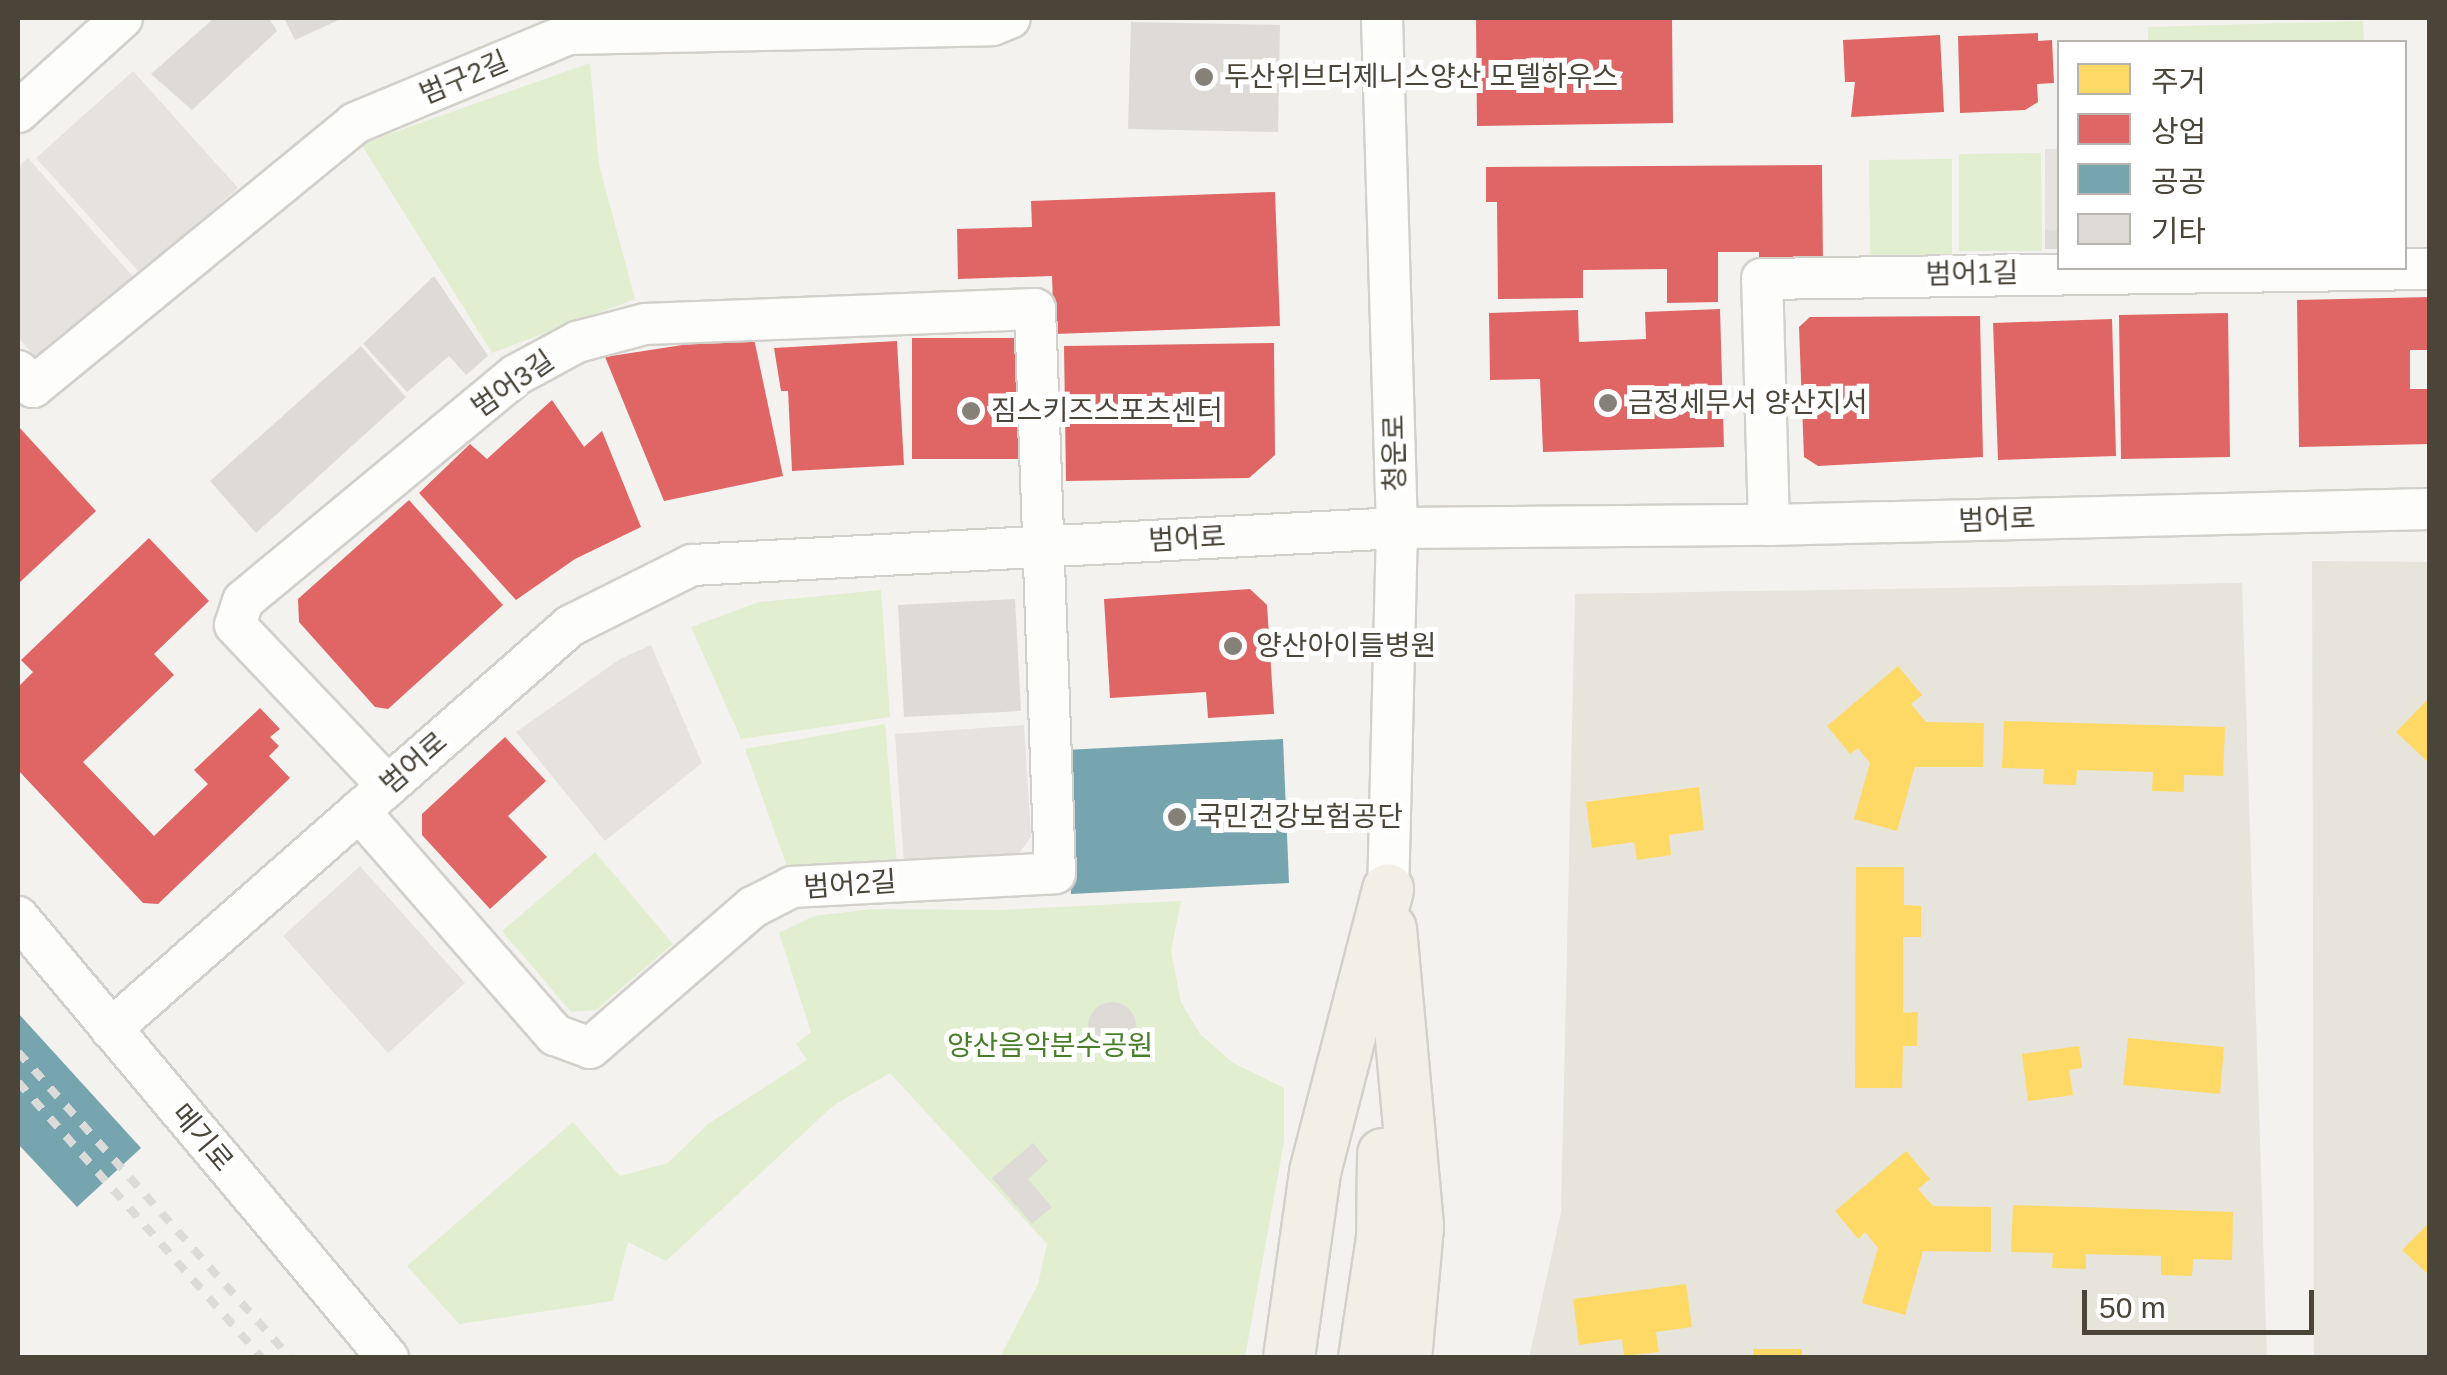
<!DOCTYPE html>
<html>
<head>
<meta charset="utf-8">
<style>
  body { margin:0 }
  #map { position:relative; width:2447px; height:1375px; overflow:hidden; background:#f4f2ee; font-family:Helvetica,"Noto Sans KR",sans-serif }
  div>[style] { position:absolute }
  .residential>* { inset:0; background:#e7e4dc }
  .green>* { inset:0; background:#e1eecf }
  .parking>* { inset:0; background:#e6e3df }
  .homes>* { inset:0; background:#ffd966 }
  .shops>* { inset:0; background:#e06666 }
  .public>* { inset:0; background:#76a5af }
  .building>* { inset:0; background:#dedbd6 }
  .round { border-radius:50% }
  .roads { filter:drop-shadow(2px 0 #d2d0cb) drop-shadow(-2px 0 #d2d0cb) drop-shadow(0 2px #d2d0cb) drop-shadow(0 -2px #d2d0cb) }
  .minor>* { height:40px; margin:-20px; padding:0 20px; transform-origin:20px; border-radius:20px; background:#fdfdfc }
  .major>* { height:50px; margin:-25px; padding:0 25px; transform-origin:25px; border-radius:25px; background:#f2efe6 }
  .rail>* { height:8px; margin-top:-4px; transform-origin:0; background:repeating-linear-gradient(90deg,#dbdbda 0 12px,transparent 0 24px) }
  .dots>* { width:28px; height:28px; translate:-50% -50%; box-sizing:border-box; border:5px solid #fff; border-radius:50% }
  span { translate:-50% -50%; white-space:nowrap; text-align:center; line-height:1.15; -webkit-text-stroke:10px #fff; paint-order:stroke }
  .poi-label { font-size:28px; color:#4b4439 }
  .left { translate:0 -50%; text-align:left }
  .street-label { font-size:28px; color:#4b4439 }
  .park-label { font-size:28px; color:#4a7f2a }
  .frame { position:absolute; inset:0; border:20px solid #4b4439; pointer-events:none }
  .legend { position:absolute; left:2057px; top:40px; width:350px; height:230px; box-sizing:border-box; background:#fff; border:2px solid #b7b4b0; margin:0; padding:12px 18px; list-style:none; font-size:30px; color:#4b4439 }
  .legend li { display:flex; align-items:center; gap:20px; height:50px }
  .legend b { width:50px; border:2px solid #b7b4b0 }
  .scale { position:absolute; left:2082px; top:1290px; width:232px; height:45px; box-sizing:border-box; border:5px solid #4b4439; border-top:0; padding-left:12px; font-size:30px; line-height:35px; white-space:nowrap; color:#4b4439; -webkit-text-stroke:8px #fff; paint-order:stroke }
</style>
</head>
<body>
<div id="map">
  <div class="residential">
    <i style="clip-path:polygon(2312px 561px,2429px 562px,2429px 1357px,2314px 1357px)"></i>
    <i style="clip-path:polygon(2242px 583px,2267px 1357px,1529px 1358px,1561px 1212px,1575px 594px)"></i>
  </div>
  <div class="green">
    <i style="clip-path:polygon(2363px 21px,2364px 42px,2148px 42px,2148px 27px)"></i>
    <i style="clip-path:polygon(590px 63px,599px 165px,635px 299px,492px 353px,361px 144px)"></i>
    <i style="clip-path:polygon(2041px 153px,2042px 251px,1959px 251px,1959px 154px)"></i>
    <i style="clip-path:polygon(1952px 159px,1952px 256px,1870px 257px,1869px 160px)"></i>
    <i style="clip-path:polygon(881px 590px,890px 717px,741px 739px,691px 627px,759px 602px)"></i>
    <i style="clip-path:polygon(885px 724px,897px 864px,809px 866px,789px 872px,745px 749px)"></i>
    <i style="clip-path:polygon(595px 852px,673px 944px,596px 1010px,571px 1012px,502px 931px)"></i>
    <i style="clip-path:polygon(1181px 901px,1171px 951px,1181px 1002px,1200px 1034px,1233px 1063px,1284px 1088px,1284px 1142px,1245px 1357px,1000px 1357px,1038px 1284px,1047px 1244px,890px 1073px,834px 1105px,666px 1261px,628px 1242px,613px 1301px,459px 1324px,407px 1266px,573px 1122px,620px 1176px,668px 1163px,708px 1124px,807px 1060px,796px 1044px,811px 1032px,779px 933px,814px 916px,873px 909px,998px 910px)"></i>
  </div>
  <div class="parking">
    <i style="clip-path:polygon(133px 71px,238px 188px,141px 274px,36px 158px)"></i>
    <i style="clip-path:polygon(2045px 149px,2059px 149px,2059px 230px,2045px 230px)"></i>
    <i style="clip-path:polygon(28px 158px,137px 281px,50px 359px,34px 355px,18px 338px,18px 167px)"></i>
    <i style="clip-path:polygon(651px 645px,702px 763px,605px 841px,516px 732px,620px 659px)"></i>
    <i style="clip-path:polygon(1024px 725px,1031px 837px,1017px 856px,904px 864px,895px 734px)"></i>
    <i style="clip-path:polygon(360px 866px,465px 983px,388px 1053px,283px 936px)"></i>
  </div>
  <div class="homes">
    <i style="clip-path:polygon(1898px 666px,1922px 695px,1911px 704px,1926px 722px,1984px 723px,1983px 767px,1915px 767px,1897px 831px,1854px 819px,1870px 763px,1858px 748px,1850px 754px,1827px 726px)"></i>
    <i style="clip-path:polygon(2430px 697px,2430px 764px,2396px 732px)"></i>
    <i style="clip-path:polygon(2004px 721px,2225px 727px,2223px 776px,2184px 775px,2184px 792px,2152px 791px,2153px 772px,2077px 770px,2076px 785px,2043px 784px,2044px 769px,2002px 768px)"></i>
    <i style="clip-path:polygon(1699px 787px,1704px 830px,1669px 835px,1671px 855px,1637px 860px,1634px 842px,1592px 848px,1586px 802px)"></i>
    <i style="clip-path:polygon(1856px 867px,1904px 867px,1904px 905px,1921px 906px,1921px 937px,1903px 937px,1903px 1013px,1918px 1012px,1917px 1046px,1903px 1046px,1902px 1088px,1855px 1088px)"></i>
    <i style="clip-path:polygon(2128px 1038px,2224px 1047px,2220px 1094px,2123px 1085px)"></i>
    <i style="clip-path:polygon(2079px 1046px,2082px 1068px,2069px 1070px,2073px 1095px,2028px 1101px,2022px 1054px)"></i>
    <i style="clip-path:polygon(1906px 1151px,1930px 1179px,1918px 1189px,1933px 1206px,1991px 1207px,1991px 1252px,1923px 1251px,1905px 1315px,1862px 1303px,1878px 1248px,1865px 1232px,1858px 1239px,1835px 1211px)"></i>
    <i style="clip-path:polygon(2013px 1205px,2233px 1212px,2232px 1260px,2193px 1259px,2192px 1276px,2161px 1275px,2161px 1256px,2086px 1254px,2086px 1269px,2052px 1268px,2053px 1253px,2011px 1252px)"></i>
    <i style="clip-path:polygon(2430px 1222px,2430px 1276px,2402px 1250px)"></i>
    <i style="clip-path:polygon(1686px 1284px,1692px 1327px,1656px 1332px,1659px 1352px,1624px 1356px,1622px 1339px,1579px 1345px,1573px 1299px)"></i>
    <i style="clip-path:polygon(1753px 1349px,1802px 1349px,1802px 1358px,1753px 1358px)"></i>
  </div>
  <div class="shops">
    <i style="clip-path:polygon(1476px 18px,1672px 18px,1673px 123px,1477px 126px)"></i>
    <i style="clip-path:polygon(2038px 33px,2038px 41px,2052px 40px,2054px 83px,2037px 84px,2038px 102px,2025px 110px,1960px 113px,1958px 36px)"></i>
    <i style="clip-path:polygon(1940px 35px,1944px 112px,1851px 117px,1855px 82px,1845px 82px,1843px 40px)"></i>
    <i style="clip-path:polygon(1822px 165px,1823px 262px,1759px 262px,1759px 252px,1718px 252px,1718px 302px,1667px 303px,1667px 269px,1583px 270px,1583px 298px,1498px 299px,1497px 202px,1486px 202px,1486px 167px)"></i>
    <i style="clip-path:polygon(1275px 192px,1280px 326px,1054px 334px,1052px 276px,958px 279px,957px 229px,1032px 227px,1031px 201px)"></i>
    <i style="clip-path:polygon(2430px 297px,2430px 350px,2410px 350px,2410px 389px,2430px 389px,2430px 444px,2299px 447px,2297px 300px)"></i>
    <i style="clip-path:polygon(1720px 309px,1724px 447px,1543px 452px,1540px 379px,1490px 380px,1489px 313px,1578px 310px,1579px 342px,1646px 339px,1645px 312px)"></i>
    <i style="clip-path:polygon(2228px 313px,2230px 457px,2121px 459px,2119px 315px)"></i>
    <i style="clip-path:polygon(1980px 316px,1983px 457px,1818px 466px,1804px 457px,1799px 327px,1810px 317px)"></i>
    <i style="clip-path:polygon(2112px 319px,2116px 456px,1998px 460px,1993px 323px)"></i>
    <i style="clip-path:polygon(753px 334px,783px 476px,664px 501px,605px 357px)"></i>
    <i style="clip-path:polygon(912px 338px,1028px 338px,1028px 445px,1018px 459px,912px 459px)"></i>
    <i style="clip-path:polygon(897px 341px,904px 465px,792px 471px,788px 391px,781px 391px,774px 348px)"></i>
    <i style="clip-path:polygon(1274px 343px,1275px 455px,1249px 478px,1066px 481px,1064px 346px)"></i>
    <i style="clip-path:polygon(552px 400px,584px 447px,602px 431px,641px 527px,575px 559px,516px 600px,419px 493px,470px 444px,487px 459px)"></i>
    <i style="clip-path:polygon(18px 426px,96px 511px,18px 584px)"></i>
    <i style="clip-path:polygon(409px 500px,503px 605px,388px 709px,375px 707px,299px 622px,298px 599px)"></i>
    <i style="clip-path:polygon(149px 538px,209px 601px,154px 654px,174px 675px,83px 762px,154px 836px,208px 784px,194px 770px,260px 708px,280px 729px,270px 737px,279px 746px,269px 756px,290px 778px,158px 904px,143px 903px,18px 770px,18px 687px,33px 672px,21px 660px)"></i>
    <i style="clip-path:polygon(1250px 589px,1267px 605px,1274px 714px,1208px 718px,1206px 692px,1110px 698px,1104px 599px)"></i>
    <i style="clip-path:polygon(505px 737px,546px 781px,508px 816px,547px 857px,490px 909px,422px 835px,422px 814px)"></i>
  </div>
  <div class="public">
    <i style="clip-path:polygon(1283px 739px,1289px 883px,1071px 894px,1065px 750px)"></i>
    <i style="clip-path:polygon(18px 1013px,141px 1148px,77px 1207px,18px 1144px)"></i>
  </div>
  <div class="building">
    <i style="clip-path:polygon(214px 18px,269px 18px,277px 31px,192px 110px,151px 74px)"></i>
    <i style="clip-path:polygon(284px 18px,343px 18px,295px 40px)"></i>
    <i style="clip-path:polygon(1131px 22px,1280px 25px,1278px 132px,1128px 129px)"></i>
    <i style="clip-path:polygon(2045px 230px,2060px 230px,2060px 249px,2045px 249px)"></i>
    <i style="clip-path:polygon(434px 276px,488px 356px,466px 375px,449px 356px,407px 392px,363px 344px)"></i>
    <i style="clip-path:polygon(361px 346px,406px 397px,256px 533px,210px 481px)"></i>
    <i style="clip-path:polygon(1015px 599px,1021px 711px,904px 717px,898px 605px)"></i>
    <i class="round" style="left:1088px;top:1002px;width:48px;height:48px"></i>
    <i style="clip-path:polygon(1033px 1143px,1048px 1161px,1028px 1179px,1052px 1207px,1032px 1224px,992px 1178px)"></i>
  </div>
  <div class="roads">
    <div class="minor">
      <i style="left:1382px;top:18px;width:510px;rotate:88.32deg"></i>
      <i style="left:1397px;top:528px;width:361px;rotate:91.4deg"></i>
      <i style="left:18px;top:112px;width:140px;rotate:-42.1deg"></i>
      <i style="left:18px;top:371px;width:22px;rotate:47deg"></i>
      <i style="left:33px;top:387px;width:416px;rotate:-39.3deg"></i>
      <i style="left:355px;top:123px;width:232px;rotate:-22.6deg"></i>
      <i style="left:569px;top:34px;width:423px;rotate:-1.2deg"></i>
      <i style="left:992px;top:25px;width:19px;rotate:-21deg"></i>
      <i style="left:1769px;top:525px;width:246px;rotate:-91.6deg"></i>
      <i style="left:1762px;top:279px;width:668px;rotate:-0.86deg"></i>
      <i style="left:359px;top:811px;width:298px;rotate:48.8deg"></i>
      <i style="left:555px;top:1035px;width:37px;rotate:20deg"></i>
      <i style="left:590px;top:1048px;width:216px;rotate:-40.9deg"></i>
      <i style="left:753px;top:907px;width:44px;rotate:-27.1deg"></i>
      <i style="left:792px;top:887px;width:263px;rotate:-3deg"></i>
      <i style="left:1055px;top:873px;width:564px;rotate:-92.03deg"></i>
      <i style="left:1035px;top:309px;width:390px;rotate:177.8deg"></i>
      <i style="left:645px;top:324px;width:70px;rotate:165.2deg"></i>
      <i style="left:577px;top:342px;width:69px;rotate:151.6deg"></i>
      <i style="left:516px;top:375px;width:354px;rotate:140.4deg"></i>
      <i style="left:243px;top:601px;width:25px;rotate:108deg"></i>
      <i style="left:235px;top:625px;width:222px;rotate:46.5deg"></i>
      <i style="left:18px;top:917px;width:576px;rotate:50deg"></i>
      <i style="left:111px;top:1029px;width:611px;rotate:-41.28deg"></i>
      <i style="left:570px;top:626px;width:136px;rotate:-26.6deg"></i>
      <i style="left:692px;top:565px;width:706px;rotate:-3deg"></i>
      <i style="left:1397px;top:528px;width:372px;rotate:-0.5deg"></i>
      <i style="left:1769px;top:525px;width:661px;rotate:-1.39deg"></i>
    </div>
    <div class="major">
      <i style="left:1391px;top:929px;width:299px;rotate:84.8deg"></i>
      <i style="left:1418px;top:1227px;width:132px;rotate:95.2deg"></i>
      <i style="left:1289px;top:1358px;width:188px;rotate:-82deg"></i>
      <i style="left:1315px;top:1172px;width:292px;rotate:-75.5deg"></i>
      <i style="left:1364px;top:1358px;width:122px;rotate:-81.5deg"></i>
      <i style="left:1382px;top:1237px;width:83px;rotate:-89.3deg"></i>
    </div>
  </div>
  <div class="rail">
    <i style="left:18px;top:1052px;width:410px;rotate:48.3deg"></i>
    <i style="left:18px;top:1082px;width:368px;rotate:48.5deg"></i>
  </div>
  <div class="dots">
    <i style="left:1204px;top:77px;background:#868178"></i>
    <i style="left:1608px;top:403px;background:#868178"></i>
    <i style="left:971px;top:411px;background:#868178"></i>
    <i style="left:1233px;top:646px;background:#868178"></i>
    <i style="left:1177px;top:817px;background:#868178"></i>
  </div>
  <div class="poi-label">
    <span class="left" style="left:1224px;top:77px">두산위브더제니스양산 모델하우스</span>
    <span class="left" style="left:1628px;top:403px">금정세무서 양산지서</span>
    <span class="left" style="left:991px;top:411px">짐스키즈스포츠센터</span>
    <span class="left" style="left:1256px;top:646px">양산아이들병원</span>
    <span class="left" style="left:1197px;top:817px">국민건강보험공단</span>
  </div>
  <div class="street-label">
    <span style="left:464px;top:78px;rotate:-23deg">범구2길</span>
    <span style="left:1972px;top:274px;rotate:-1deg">범어1길</span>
    <span style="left:513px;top:384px;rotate:-35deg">범어3길</span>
    <span style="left:1395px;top:453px;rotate:-91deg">청운로</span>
    <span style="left:1997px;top:520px;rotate:-2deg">범어로</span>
    <span style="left:1187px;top:539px;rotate:-3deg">범어로</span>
    <span style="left:414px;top:763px;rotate:-41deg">범어로</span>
    <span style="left:850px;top:885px;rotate:-4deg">범어2길</span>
    <span style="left:202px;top:1138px;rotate:50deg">메기로</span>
  </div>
  <div class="park-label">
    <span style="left:1050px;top:1046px">양산음악분수공원</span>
  </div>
  <div class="frame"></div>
  <ul class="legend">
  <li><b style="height:28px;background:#ffd966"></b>주거</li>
  <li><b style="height:28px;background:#e06666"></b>상업</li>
  <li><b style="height:28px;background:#76a5af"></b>공공</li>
  <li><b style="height:28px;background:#dedbd6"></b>기타</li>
  </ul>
  <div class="scale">50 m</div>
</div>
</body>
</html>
